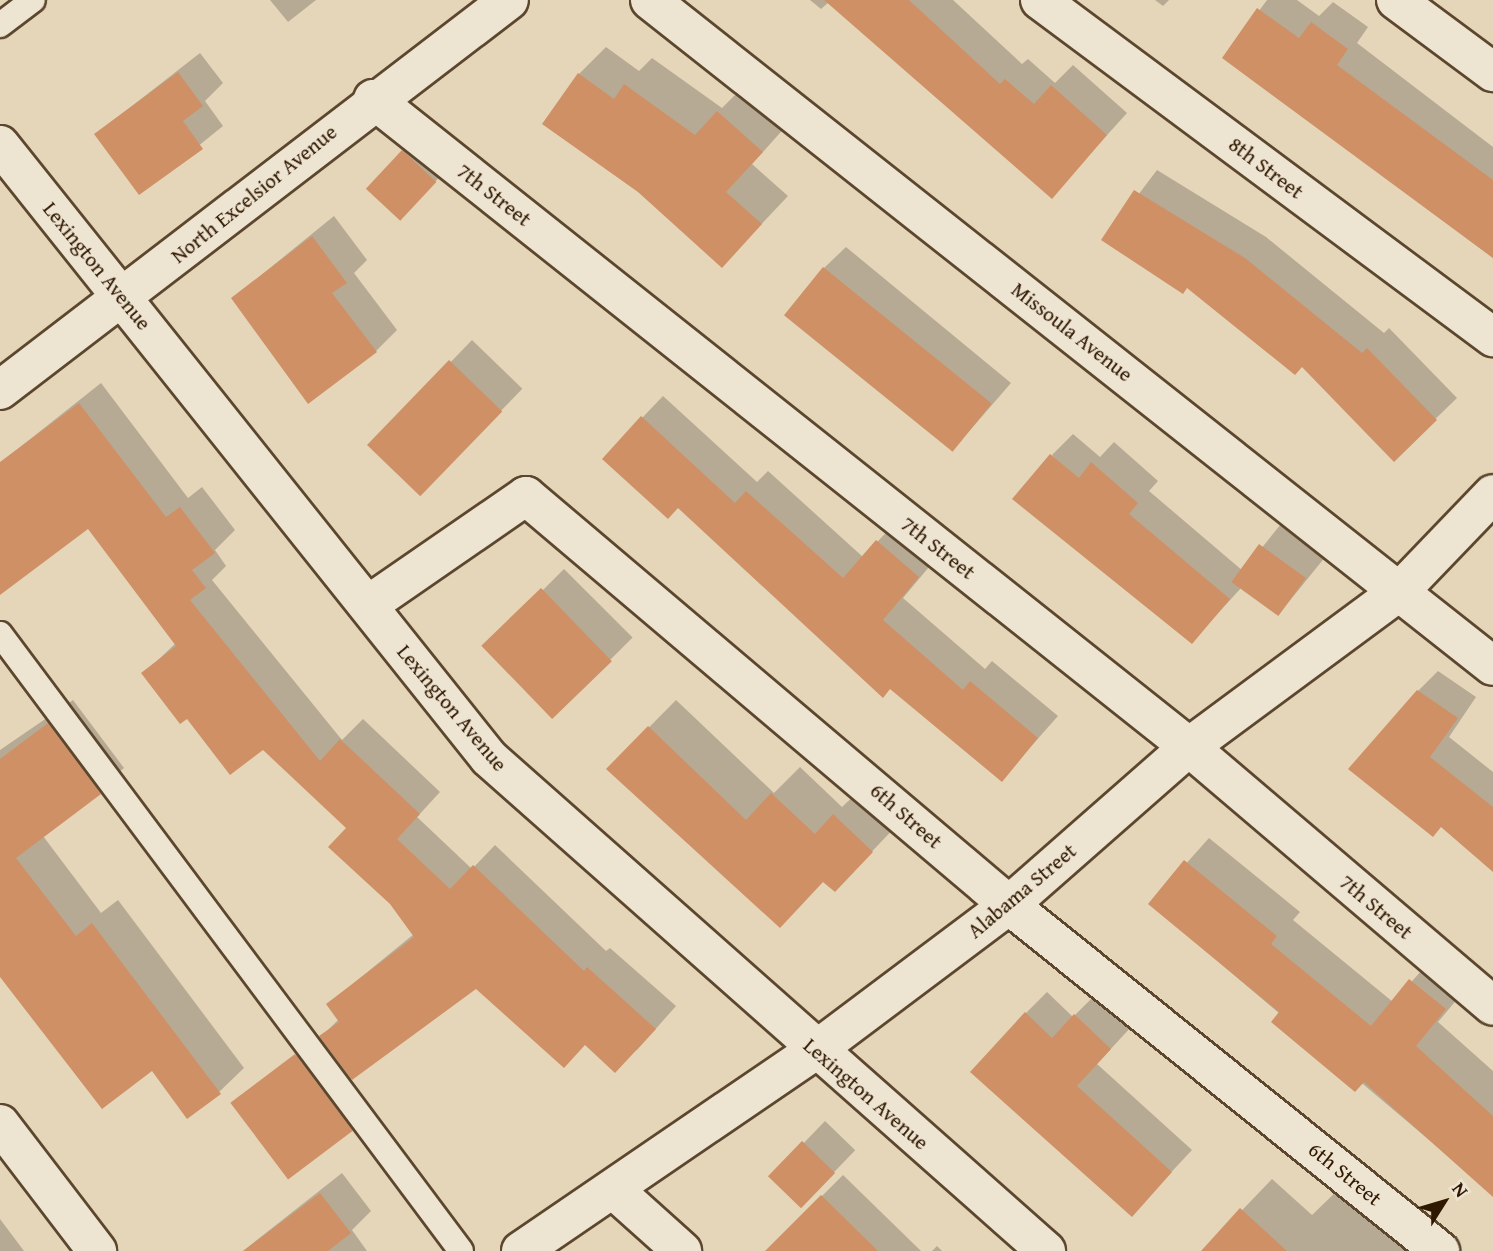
<!DOCTYPE html>
<html>
<head>
<meta charset="utf-8">
<style>
	body { margin:0 }
	#map { position:relative; width:1493px; height:1251px; overflow:hidden; background:#e5d5b9; font-family:"Gentium Book Plus",serif }
	div>[style] { position:absolute }
	[style*='--x'] { left:calc(var(--x)*1px); top:calc(var(--y)*1px); width:calc(var(--w)*1px); rotate:calc(var(--a)*1deg) }
	.shadow>* { inset:0; background:#0003; transform-origin:0 0 }
	.building>* { inset:0; background:#cf9066; transform-origin:0 0 }
	.roads { filter:drop-shadow(2px 0 #5c472e) drop-shadow(-2px 0 #5c472e) drop-shadow(0 2px #5c472e) drop-shadow(0 -2px #5c472e) }
	.service>* { height:24px; margin:-12px; padding:0 12px; transform-origin:12px; border-radius:12px; background:#eee4d2 }
	.minor>* { height:38px; margin:-19px; padding:0 19px; transform-origin:19px; border-radius:19px; background:#eee4d2 }
	.tertiary>* { height:38px; margin:-19px; padding:0 19px; transform-origin:19px; border-radius:19px; background:#eee4d2 }
	span { translate:-50% -50%; white-space:nowrap; text-align:center; line-height:1.15; -webkit-text-stroke:6px #eee4d2; paint-order:stroke }
	.street-label { font-size:21px; color:#2f1800 }
	.north { position:absolute; left:1409px; top:1167px; width:70px; height:70px; -webkit-text-stroke:5px #eee4d2; paint-order:stroke; rotate:53deg; font-size:19px; font-weight:700; line-height:28px; text-align:center; color:#2f1800 }
	.north::after { content:''; display:block; margin:auto; width:24px; height:32px; background:#2f1800; clip-path:polygon(50% 0,100% 100%,50% 72%,0 100%) }
</style>
</head>
<body>
<div id="map">
	<div class="shadow">
		<i style="clip-path:polygon(270px 0,316px 0,288px 22px)"></i>
		<i style="clip-path:polygon(810px 0,953px 0,1022px 64px,1028px 59px,1055px 83px,1073px 65px,1127px 113px,1052px 196px,829px 2px,821px 9px)"></i>
		<i style="clip-path:polygon(1155px 0,1169px 0,1163px 6px)"></i>
		<i style="clip-path:polygon(1267px 0,1297px 0,1319px 16px,1333px 2px,1368px 27px,1357px 43px,1493px 147px,1493px 258px,1225px 57px)"></i>
		<i style="clip-path:polygon(606px 47px,639px 71px,652px 58px,722px 108px,745px 85px,788px 124px,752px 164px,788px 196px,722px 266px,579px 74px)"></i>
		<i style="clip-path:polygon(200px 53px,223px 83px,205px 101px,223px 126px,140px 193px,96px 134px)"></i>
		<i style="clip-path:polygon(424px 130px,456px 159px,422px 196px,403px 151px)"></i>
		<i style="clip-path:polygon(1157px 170px,1266px 237px,1384px 333px,1389px 328px,1457px 398px,1394px 459px,1303px 365px,1188px 286px,1104px 240px)"></i>
		<i style="clip-path:polygon(334px 216px,367px 260px,354px 273px,397px 330px,376px 351px,233px 298px)"></i>
		<i style="clip-path:polygon(846px 247px,1011px 383px,952px 451px,824px 268px)"></i>
		<i style="left:472px;top:340px;width:70px;height:146px;rotate:44deg"></i>
		<i style="clip-path:polygon(101px 383px,188px 498px,202px 487px,235px 530px,215px 550px,226px 566px,212px 580px,342px 740px,363px 719px,440px 792px,417px 817px,472px 869px,495px 845px,606px 951px,610px 948px,676px 1006px,637px 1050px,586px 1044px,476px 987px,350px 1079px,372px 1108px,288px 1177px,233px 1103px,320px 1038px,339px 1019px,328px 1004px,414px 934px,349px 828px,264px 748px,188px 716px,143px 674px,176px 643px,88px 526px,0 590px,0 463px)"></i>
		<i style="clip-path:polygon(663px 396px,757px 482px,768px 471px,863px 557px,898px 520px,939px 555px,903px 598px,985px 669px,992px 661px,1058px 716px,1001px 780px,642px 418px)"></i>
		<i style="clip-path:polygon(1073px 434px,1100px 457px,1114px 442px,1158px 481px,1149px 491px,1243px 571px,1281px 524px,1326px 556px,1279px 614px,1241px 588px,1192px 642px,1052px 455px)"></i>
		<i style="left:564px;top:569px;width:97px;height:111px;rotate:45deg"></i>
		<i style="clip-path:polygon(1438px 671px,1476px 697px,1449px 737px,1493px 772px,1493px 869px,1442px 825px,1418px 691px)"></i>
		<i style="clip-path:polygon(73px 700px,124px 768px,43px 836px,101px 913px,118px 900px,244px 1068px,219px 1092px,153px 1069px,0 968px,0 750px)"></i>
		<i style="clip-path:polygon(676px 700px,774px 793px,800px 767px,842px 807px,862px 788px,899px 823px,862px 862px,824px 880px,608px 769px)"></i>
		<i style="clip-path:polygon(1209px 838px,1300px 912px,1293px 920px,1393px 1002px,1434px 957px,1469px 985px,1438px 1022px,1493px 1071px,1493px 1194px,1150px 904px)"></i>
		<i style="clip-path:polygon(1047px 992px,1073px 1017px,1096px 994px,1131px 1027px,1097px 1064px,1192px 1150px,1132px 1214px,1026px 1013px)"></i>
		<i style="left:825px;top:1121px;width:42px;height:77px;rotate:44deg"></i>
		<i style="clip-path:polygon(342px 1173px,371px 1211px,352px 1230px,367px 1251px,243px 1251px)"></i>
		<i style="clip-path:polygon(843px 1175px,921px 1251px,795px 1251px,781px 1237px)"></i>
		<i style="clip-path:polygon(1272px 1179px,1312px 1215px,1341px 1187px,1412px 1251px,1203px 1251px)"></i>
		<i style="clip-path:polygon(0 1219px,24px 1251px,0 1251px)"></i>
		<i style="clip-path:polygon(937px 1246px,942px 1251px,932px 1251px)"></i>
	</div>
	<div class="building">
		<i style="clip-path:polygon(824px 0,909px 0,1000px 84px,1005px 79px,1034px 104px,1051px 85px,1107px 135px,1052px 199px)"></i>
		<i style="clip-path:polygon(1257px 8px,1299px 38px,1311px 22px,1348px 49px,1337px 65px,1493px 180px,1493px 258px,1222px 58px)"></i>
		<i style="clip-path:polygon(178px 72px,203px 106px,183px 121px,203px 149px,139px 195px,94px 134px)"></i>
		<i style="clip-path:polygon(578px 73px,614px 99px,624px 84px,695px 135px,717px 111px,763px 152px,726px 192px,762px 224px,722px 268px,638px 192px,542px 124px)"></i>
		<i style="left:402px;top:150px;width:47px;height:53px;rotate:43deg"></i>
		<i style="clip-path:polygon(1134px 190px,1245px 258px,1362px 353px,1367px 348px,1437px 420px,1394px 462px,1302px 367px,1295px 375px,1187px 288px,1183px 294px,1101px 240px)"></i>
		<i style="clip-path:polygon(312px 236px,347px 283px,332px 293px,377px 352px,308px 404px,231px 298px)"></i>
		<i style="left:823px;top:267px;width:217px;height:62px;rotate:39deg"></i>
		<i style="left:449px;top:360px;width:74px;height:118px;rotate:44deg"></i>
		<i style="clip-path:polygon(79px 403px,166px 517px,180px 507px,215px 553px,192px 570px,206px 588px,190px 600px,320px 761px,340px 739px,420px 814px,397px 839px,450px 889px,473px 865px,584px 971px,587px 967px,656px 1029px,615px 1073px,585px 1045px,564px 1068px,476px 989px,352px 1080px,319px 1036px,339px 1022px,326px 1004px,414px 937px,390px 904px,328px 847px,346px 828px,263px 750px,230px 775px,187px 719px,180px 724px,141px 673px,176px 646px,88px 529px,0 595px,0 462px)"></i>
		<i style="clip-path:polygon(641px 416px,735px 503px,746px 491px,843px 578px,876px 540px,919px 577px,883px 620px,963px 690px,970px 681px,1038px 738px,1002px 782px,890px 689px,883px 698px,678px 508px,668px 519px,602px 459px)"></i>
		<i style="clip-path:polygon(1050px 454px,1079px 478px,1091px 462px,1138px 503px,1129px 514px,1230px 599px,1192px 644px,1012px 499px)"></i>
		<i style="left:1259px;top:544px;width:58px;height:47px;rotate:36deg"></i>
		<i style="left:541px;top:588px;width:102px;height:83px;rotate:46deg"></i>
		<i style="clip-path:polygon(1417px 690px,1458px 718px,1430px 757px,1493px 807px,1493px 872px,1441px 827px,1433px 837px,1348px 769px)"></i>
		<i style="clip-path:polygon(48px 723px,101px 794px,16px 858px,76px 936px,92px 923px,221px 1094px,187px 1119px,152px 1071px,102px 1109px,0 977px,0 759px)"></i>
		<i style="clip-path:polygon(648px 726px,746px 820px,771px 793px,815px 834px,833px 814px,873px 852px,835px 892px,823px 882px,780px 928px,606px 769px)"></i>
		<i style="clip-path:polygon(1184px 860px,1277px 936px,1271px 944px,1371px 1026px,1409px 979px,1446px 1009px,1416px 1046px,1493px 1116px,1493px 1197px,1364px 1082px,1355px 1092px,1271px 1022px,1279px 1012px,1148px 904px)"></i>
		<i style="clip-path:polygon(1025px 1012px,1052px 1038px,1074px 1014px,1111px 1049px,1077px 1086px,1172px 1172px,1132px 1217px,970px 1072px)"></i>
		<i style="left:295px;top:1054px;width:96px;height:81px;rotate:53deg"></i>
		<i style="left:802px;top:1141px;width:46px;height:49px;rotate:44deg"></i>
		<i style="clip-path:polygon(320px 1193px,351px 1233px,328px 1251px,243px 1251px)"></i>
		<i style="clip-path:polygon(821px 1195px,878px 1251px,765px 1251px)"></i>
		<i style="clip-path:polygon(1240px 1208px,1287px 1251px,1201px 1251px)"></i>
	</div>
	<div class="roads">
		<div class="service">
			<i style="--x:0;--y:25;--w:41;--a:-37.1"></i>
			<i style="--x:0;--y:634;--w:770;--a:53.23"></i>
		</div>
		<div class="minor">
			<i style="--x:650;--y:0;--w:1074;--a:38.31"></i>
			<i style="--x:1040;--y:0;--w:565;--a:36.65"></i>
			<i style="--x:1396;--y:0;--w:121;--a:36.6"></i>
			<i style="--x:373;--y:99;--w:1042;--a:38.45"></i>
			<i style="--x:1189;--y:747;--w:399;--a:40.4"></i>
			<i style="--x:0;--y:145;--w:784;--a:51.42"></i>
			<i style="--x:489;--y:758;--w:744;--a:41.51"></i>
			<i style="--x:368;--y:605;--w:192;--a:-34.6"></i>
			<i style="--x:526;--y:496;--w:633;--a:40.26"></i>
			<i style="--x:1009;--y:905;--w:553;--a:38.76"></i>
			<i style="--x:0;--y:1124;--w:160;--a:52.6"></i>
			<i style="--x:613;--y:1189;--w:93;--a:41.9"></i>
			<i style="--x:521;--y:1251;--w:357;--a:-34.3"></i>
			<i style="--x:816;--y:1050;--w:241;--a:-36.9"></i>
			<i style="--x:1009;--y:905;--w:240;--a:-41.3"></i>
			<i style="--x:1189;--y:747;--w:262;--a:-36.5"></i>
			<i style="--x:1400;--y:591;--w:134;--a:-46.2"></i>
		</div>
		<div class="tertiary">
			<i style="--x:0;--y:390;--w:641;--a:-37.46"></i>
		</div>
	</div>
	<div class="street-label">
		<span style="left:1266px;top:168px;rotate:37deg">8th Street</span>
		<span style="left:254px;top:194px;rotate:-39deg">North Excelsior Avenue</span>
		<span style="left:494px;top:195px;rotate:38deg">7th Street</span>
		<span style="left:97px;top:266px;rotate:51deg">Lexington Avenue</span>
		<span style="left:1072px;top:332px;rotate:38deg">Missoula Avenue</span>
		<span style="left:938px;top:548px;rotate:38deg">7th Street</span>
		<span style="left:452px;top:708px;rotate:50deg">Lexington Avenue</span>
		<span style="left:906px;top:816px;rotate:41deg">6th Street</span>
		<span style="left:1022px;top:891px;rotate:-40deg">Alabama Street</span>
		<span style="left:1376px;top:907px;rotate:40deg">7th Street</span>
		<span style="left:866px;top:1094px;rotate:41deg">Lexington Avenue</span>
		<span style="left:1345px;top:1174px;rotate:39deg">6th Street</span>
	</div>
	<div class="north">N</div>
</div>
</body>
</html>
